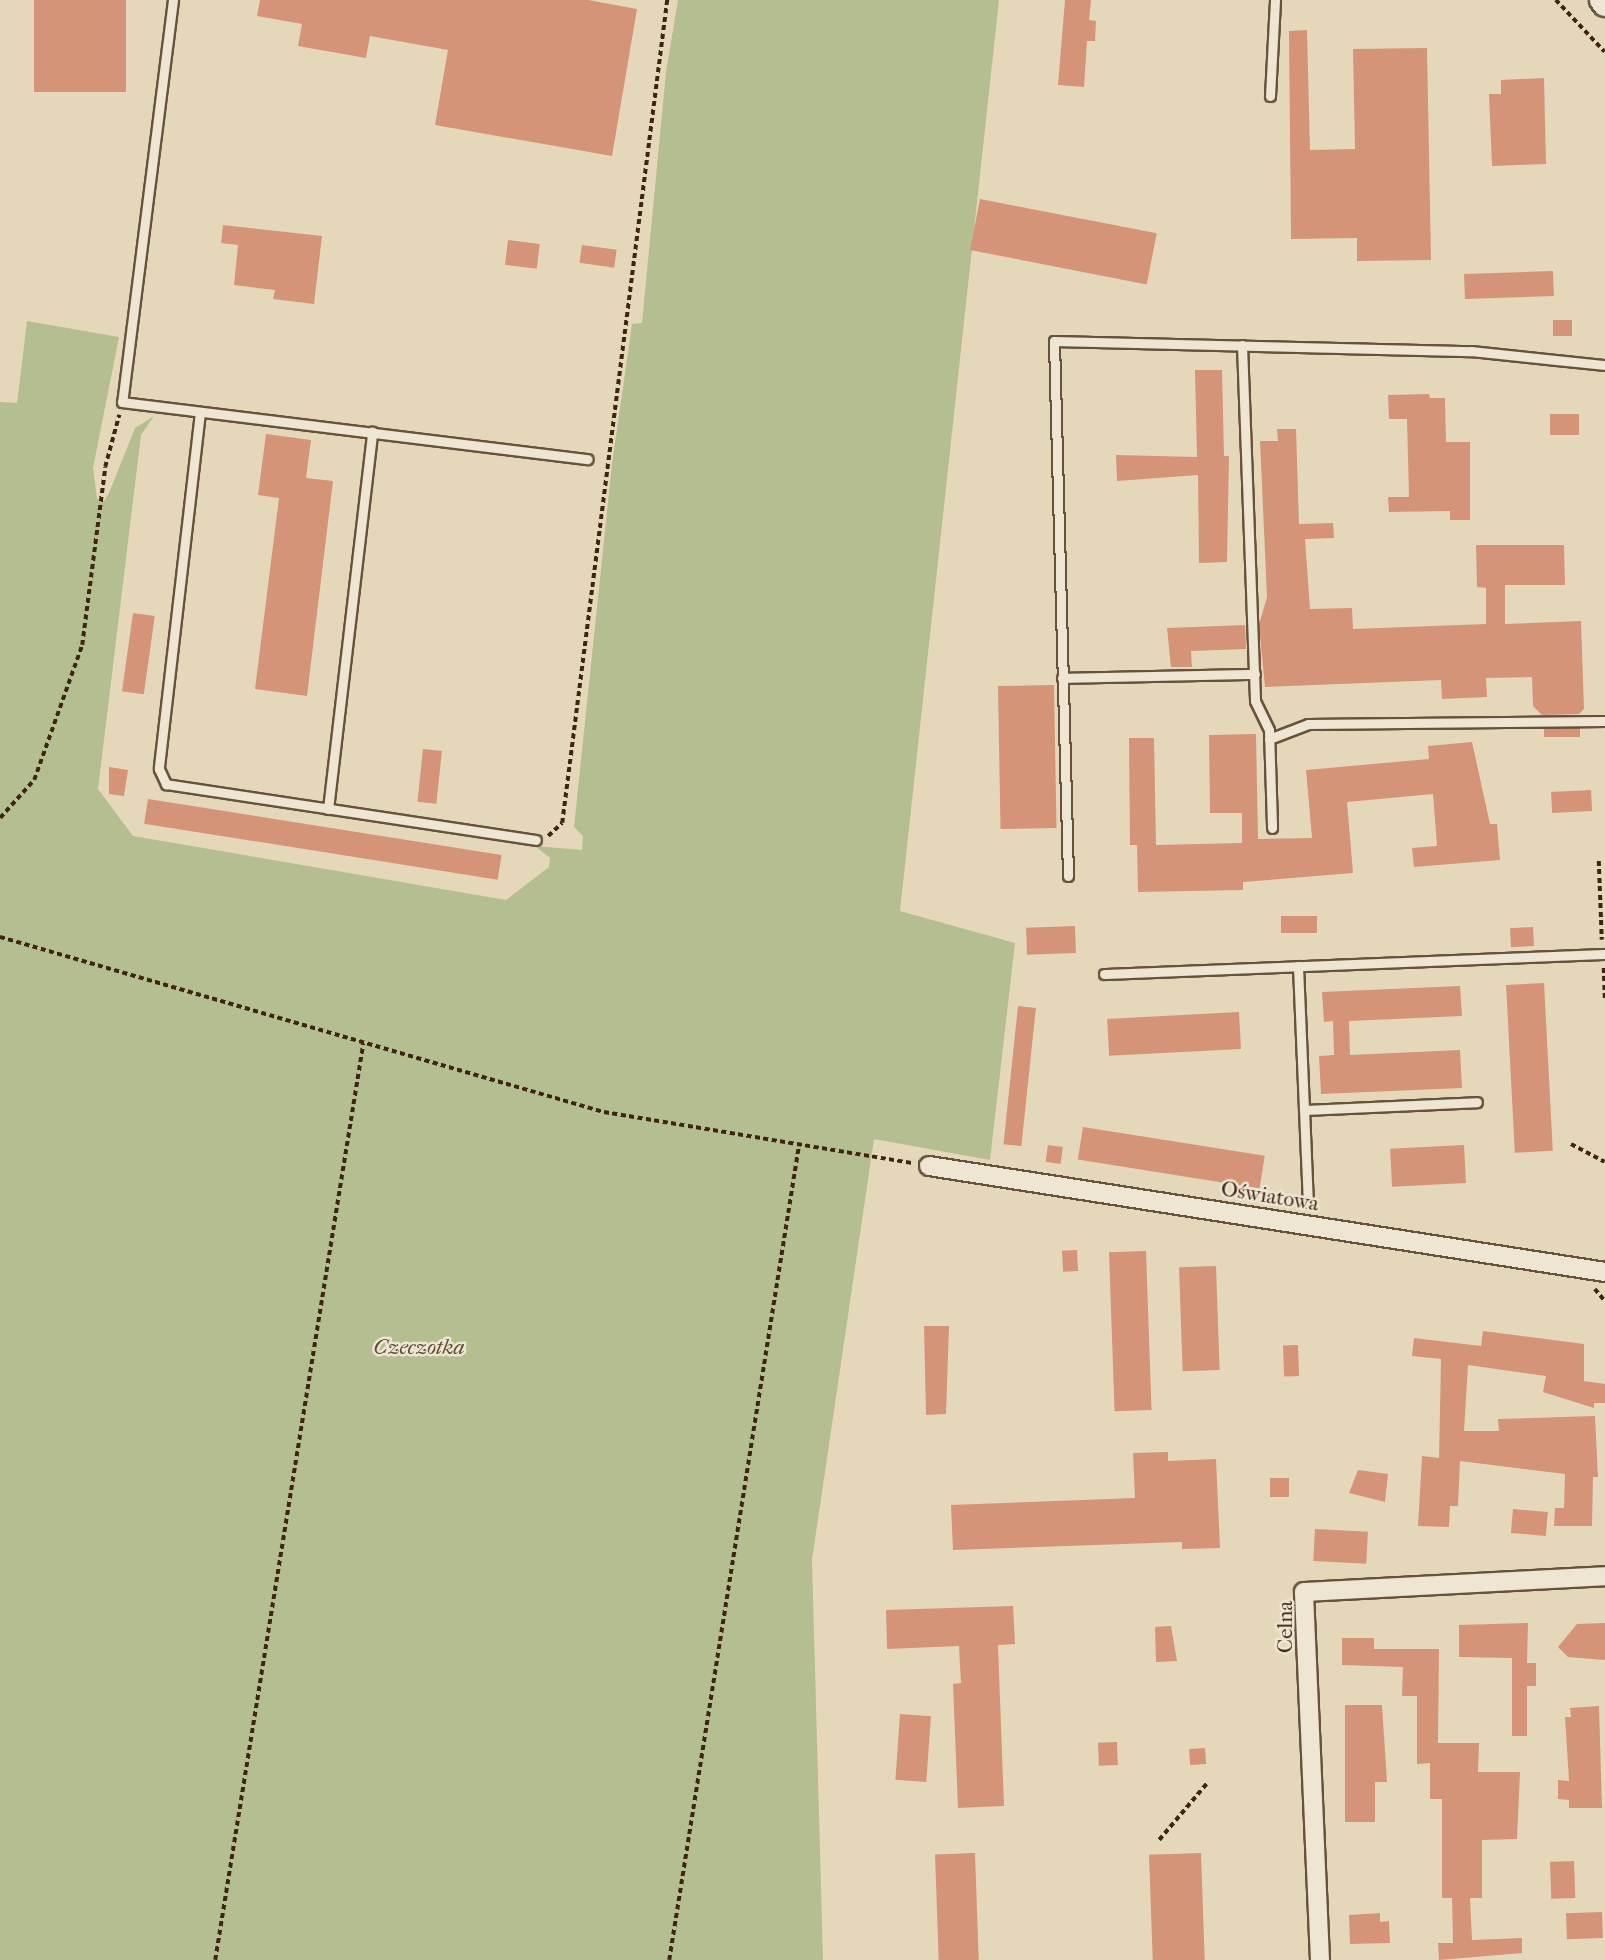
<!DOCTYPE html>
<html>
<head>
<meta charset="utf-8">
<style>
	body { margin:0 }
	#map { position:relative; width:1605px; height:1960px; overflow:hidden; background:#e5d7ba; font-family:"IM FELL French Canon",serif }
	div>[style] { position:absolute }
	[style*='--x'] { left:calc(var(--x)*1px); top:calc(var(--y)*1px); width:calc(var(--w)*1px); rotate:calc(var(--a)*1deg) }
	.green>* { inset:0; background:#b5be90 }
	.building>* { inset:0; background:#d59478; transform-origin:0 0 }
	.path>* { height:3.5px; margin-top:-1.75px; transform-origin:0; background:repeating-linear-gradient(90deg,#3d2512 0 5px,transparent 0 8.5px) }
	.roads { filter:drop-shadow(2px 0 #67523c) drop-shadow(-2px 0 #67523c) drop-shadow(0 2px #67523c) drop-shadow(0 -2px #67523c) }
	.service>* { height:9px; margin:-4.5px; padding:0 4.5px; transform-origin:4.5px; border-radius:4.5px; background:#eee5d2 }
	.minor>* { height:18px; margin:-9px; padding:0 9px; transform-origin:9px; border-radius:9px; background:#eee5d2 }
	.secondary>* { height:24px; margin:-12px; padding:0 12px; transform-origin:12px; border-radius:12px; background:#eee5d2 }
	span { translate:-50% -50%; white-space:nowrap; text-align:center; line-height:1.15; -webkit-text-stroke:5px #eee5d2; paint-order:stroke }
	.street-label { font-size:21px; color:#3d2512 }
	.park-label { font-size:21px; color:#5b4b32; font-style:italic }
</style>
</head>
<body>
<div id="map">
	<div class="green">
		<i style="clip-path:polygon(678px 0,999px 0,900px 911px,1015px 943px,990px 1160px,874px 1139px,812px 1560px,823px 1960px,0 1960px,0 402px,17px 403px,27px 321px,119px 337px,93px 468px,97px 499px,104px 501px,109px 493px,135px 428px,154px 416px,141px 435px,98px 789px,133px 836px,506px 900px,549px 867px,550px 858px,535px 846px,582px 850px,583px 836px,574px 827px,612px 464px,632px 324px,642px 323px,666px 72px)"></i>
	</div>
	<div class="building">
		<i style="left:34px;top:0;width:92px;height:92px"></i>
		<i style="clip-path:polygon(260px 0,588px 0,637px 9px,612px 156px,435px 125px,448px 50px,370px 36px,366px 58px,298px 46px,302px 24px,257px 16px)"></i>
		<i style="clip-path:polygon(1065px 0,1091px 0,1089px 20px,1096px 21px,1095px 41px,1087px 41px,1084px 87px,1058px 85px)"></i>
		<i style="clip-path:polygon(1307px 30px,1310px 150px,1355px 149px,1353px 49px,1427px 48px,1431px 260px,1357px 261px,1357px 238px,1291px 239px,1289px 31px)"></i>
		<i style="clip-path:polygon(1544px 78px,1546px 164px,1492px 166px,1489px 94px,1501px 94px,1501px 80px)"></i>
		<i style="left:980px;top:199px;width:180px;height:52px;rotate:11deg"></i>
		<i style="clip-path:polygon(223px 225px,322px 236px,314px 304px,273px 299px,275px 290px,234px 285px,238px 245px,221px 243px)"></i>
		<i style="left:508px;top:240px;width:32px;height:25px;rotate:7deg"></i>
		<i style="left:582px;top:245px;width:35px;height:18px;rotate:8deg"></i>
		<i style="left:1553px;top:271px;width:25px;height:89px;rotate:88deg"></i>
		<i style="left:1553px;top:320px;width:19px;height:16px"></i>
		<i style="clip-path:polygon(1195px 370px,1222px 370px,1224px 456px,1229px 456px,1227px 562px,1199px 563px,1198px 475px,1117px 481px,1116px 455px,1197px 457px)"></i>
		<i style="clip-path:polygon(1429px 394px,1430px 398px,1445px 398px,1446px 442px,1470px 442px,1470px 520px,1450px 520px,1450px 511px,1389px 512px,1388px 497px,1409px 497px,1407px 419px,1389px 419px,1388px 395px)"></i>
		<i style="left:1550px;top:414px;width:29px;height:21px"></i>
		<i style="clip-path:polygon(1277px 429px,1296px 429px,1299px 524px,1333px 523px,1334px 538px,1305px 539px,1310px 609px,1352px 608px,1353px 629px,1486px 624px,1486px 588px,1477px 587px,1476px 545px,1564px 545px,1565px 585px,1505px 585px,1505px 624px,1581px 621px,1584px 709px,1579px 714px,1542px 715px,1533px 706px,1532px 677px,1486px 678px,1487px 697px,1442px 699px,1441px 680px,1265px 687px,1259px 625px,1267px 597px,1260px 441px,1278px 441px)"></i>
		<i style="clip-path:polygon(266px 434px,311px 440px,306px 478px,333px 481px,307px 696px,255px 689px,279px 498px,258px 495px)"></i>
		<i style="left:133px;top:613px;width:22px;height:79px;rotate:8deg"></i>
		<i style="clip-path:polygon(1245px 625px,1246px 649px,1191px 651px,1192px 667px,1171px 667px,1167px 628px)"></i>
		<i style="left:1054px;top:685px;width:143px;height:56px;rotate:89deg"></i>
		<i style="left:1580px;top:728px;width:9px;height:36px;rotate:90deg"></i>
		<i style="clip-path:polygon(1256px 734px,1258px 839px,1312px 838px,1306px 770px,1429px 759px,1428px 746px,1472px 742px,1490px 824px,1497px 824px,1500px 860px,1414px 867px,1412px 848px,1437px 846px,1433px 794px,1347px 802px,1353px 873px,1243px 882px,1243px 890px,1138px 892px,1137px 845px,1130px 845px,1129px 738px,1154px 738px,1156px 845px,1242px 843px,1242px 813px,1210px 813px,1209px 735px)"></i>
		<i style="left:423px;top:749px;width:19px;height:53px;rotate:6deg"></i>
		<i style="clip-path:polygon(109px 767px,128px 770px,124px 796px,109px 794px)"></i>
		<i style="left:1591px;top:790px;width:21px;height:40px;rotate:87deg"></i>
		<i style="left:148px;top:799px;width:358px;height:25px;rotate:9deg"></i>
		<i style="left:1317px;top:916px;width:17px;height:36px;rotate:90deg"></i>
		<i style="left:1075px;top:926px;width:27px;height:49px;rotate:88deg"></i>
		<i style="left:1533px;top:927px;width:19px;height:23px;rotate:87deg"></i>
		<i style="left:1544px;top:983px;width:168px;height:38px;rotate:87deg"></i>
		<i style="clip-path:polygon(1460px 986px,1462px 1016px,1349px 1021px,1350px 1055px,1460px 1050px,1462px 1088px,1321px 1094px,1319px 1056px,1334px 1055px,1333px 1021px,1324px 1022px,1322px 992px)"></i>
		<i style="left:1018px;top:1006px;width:18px;height:139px;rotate:6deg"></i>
		<i style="left:1239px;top:1012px;width:37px;height:132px;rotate:87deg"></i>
		<i style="left:1083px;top:1127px;width:184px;height:33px;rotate:9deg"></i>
		<i style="left:1048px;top:1145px;width:15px;height:17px;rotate:8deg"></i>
		<i style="left:1464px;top:1145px;width:38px;height:74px;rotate:87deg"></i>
		<i style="left:1077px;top:1250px;width:21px;height:15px;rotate:87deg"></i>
		<i style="left:1146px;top:1251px;width:159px;height:37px;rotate:88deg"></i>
		<i style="left:1216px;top:1266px;width:104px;height:37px;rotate:88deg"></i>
		<i style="clip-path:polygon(924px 1326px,949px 1326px,946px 1414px,926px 1415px)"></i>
		<i style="clip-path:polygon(1483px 1331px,1584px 1344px,1584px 1381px,1605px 1384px,1605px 1403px,1594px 1403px,1594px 1408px,1543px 1392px,1546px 1376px,1468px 1365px,1464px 1431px,1499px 1431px,1498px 1419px,1595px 1416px,1598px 1477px,1593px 1477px,1592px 1526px,1554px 1526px,1555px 1508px,1564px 1508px,1565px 1474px,1460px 1461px,1458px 1506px,1450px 1506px,1449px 1527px,1418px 1526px,1422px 1456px,1439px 1458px,1441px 1359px,1412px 1356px,1414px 1338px,1481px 1346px)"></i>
		<i style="left:1298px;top:1345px;width:31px;height:15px;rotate:88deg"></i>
		<i style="clip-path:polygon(1168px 1452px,1168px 1461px,1216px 1459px,1220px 1548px,1182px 1549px,1182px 1542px,953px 1550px,951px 1505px,1135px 1498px,1133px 1453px)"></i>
		<i style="clip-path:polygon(1358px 1470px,1388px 1474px,1385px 1502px,1349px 1493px)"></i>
		<i style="left:1270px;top:1478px;width:19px;height:19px"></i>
		<i style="left:1513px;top:1509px;width:35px;height:24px;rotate:5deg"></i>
		<i style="left:1315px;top:1529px;width:53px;height:32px;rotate:3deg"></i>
		<i style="clip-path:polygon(1013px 1606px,1015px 1644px,998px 1645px,1004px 1806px,958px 1808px,953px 1684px,961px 1683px,959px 1646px,887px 1649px,886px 1610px)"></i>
		<i style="clip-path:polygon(1528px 1623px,1527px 1663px,1536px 1663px,1536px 1686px,1527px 1686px,1527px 1736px,1512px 1736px,1512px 1658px,1459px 1657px,1459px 1625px)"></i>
		<i style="clip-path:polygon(1605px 1623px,1605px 1660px,1568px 1657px,1558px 1647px,1577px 1624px)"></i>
		<i style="clip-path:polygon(1171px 1626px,1177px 1661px,1156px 1662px,1155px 1627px)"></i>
		<i style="clip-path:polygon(1342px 1638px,1374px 1638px,1374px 1649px,1439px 1649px,1438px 1743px,1479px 1743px,1478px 1772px,1520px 1772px,1517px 1839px,1482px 1840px,1482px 1898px,1470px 1898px,1472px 1940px,1522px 1938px,1522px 1953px,1439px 1960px,1438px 1943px,1453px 1943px,1452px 1898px,1442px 1898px,1442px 1799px,1430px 1799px,1430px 1763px,1417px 1764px,1417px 1696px,1402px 1696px,1403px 1667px,1342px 1665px)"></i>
		<i style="clip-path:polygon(1345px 1705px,1382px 1705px,1387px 1782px,1375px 1782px,1375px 1822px,1345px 1822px)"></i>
		<i style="clip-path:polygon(1599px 1706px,1602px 1808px,1569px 1808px,1569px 1800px,1558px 1799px,1558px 1780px,1569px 1781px,1565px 1717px,1571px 1717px,1570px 1708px)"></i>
		<i style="left:900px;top:1714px;width:31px;height:66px;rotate:4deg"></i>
		<i style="left:1117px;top:1742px;width:23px;height:19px;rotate:88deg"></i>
		<i style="left:1205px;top:1748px;width:16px;height:16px;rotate:86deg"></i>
		<i style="left:975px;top:1853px;width:107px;height:40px;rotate:88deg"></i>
		<i style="left:1201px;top:1853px;width:107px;height:52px;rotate:88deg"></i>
		<i style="left:1574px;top:1861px;width:37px;height:24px;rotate:88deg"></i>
		<i style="left:1602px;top:1912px;width:26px;height:36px;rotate:88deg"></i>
		<i style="clip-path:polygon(1380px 1913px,1380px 1922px,1389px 1921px,1390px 1943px,1350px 1944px,1349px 1915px)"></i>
	</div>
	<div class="path">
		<i style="--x:1556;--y:0;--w:71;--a:46.7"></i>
		<i style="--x:0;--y:818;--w:51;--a:-48.2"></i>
		<i style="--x:34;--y:780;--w:143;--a:-70.4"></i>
		<i style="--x:82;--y:645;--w:179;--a:-82.6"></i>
		<i style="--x:105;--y:467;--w:54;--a:-74.9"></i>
		<i style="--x:548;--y:836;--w:19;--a:-43"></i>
		<i style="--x:562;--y:823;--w:830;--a:-82.73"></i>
		<i style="--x:1599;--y:861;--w:79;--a:87.8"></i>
		<i style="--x:0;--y:937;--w:629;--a:16.16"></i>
		<i style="--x:604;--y:1112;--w:313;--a:9.4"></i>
		<i style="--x:1604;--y:968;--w:34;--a:88"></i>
		<i style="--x:1571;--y:1144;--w:38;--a:28"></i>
		<i style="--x:1595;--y:1289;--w:16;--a:50"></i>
		<i style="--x:1159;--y:1840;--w:76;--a:-49.8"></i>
		<i style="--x:215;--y:1960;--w:928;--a:-80.82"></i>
		<i style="--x:669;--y:1960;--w:826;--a:-80.95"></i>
	</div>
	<div class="roads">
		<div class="service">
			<i style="--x:173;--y:0;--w:405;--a:97.2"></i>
			<i style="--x:122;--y:402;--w:469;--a:7"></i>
			<i style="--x:1270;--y:96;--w:96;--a:-87"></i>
			<i style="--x:1242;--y:345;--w:356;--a:87.9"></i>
			<i style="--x:1255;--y:701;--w:32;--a:64"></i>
			<i style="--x:1269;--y:730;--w:98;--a:88.2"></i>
			<i style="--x:200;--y:412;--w:359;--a:96.6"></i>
			<i style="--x:159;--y:769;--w:17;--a:65"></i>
			<i style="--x:166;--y:784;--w:374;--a:8.6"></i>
			<i style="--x:1062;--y:678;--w:193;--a:-1.2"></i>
			<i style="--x:1269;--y:739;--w:42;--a:-21"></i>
			<i style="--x:1308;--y:724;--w:297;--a:-0.6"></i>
			<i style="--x:328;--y:809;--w:380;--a:-83.3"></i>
			<i style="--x:1068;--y:876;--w:535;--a:-91.5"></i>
			<i style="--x:1054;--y:341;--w:417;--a:1.4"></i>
			<i style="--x:1471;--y:351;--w:135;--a:6"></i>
			<i style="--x:1298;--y:966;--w:236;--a:87.6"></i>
			<i style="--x:1104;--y:974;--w:501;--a:-2.29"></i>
			<i style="--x:1304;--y:1110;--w:173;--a:-2.6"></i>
		</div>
		<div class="minor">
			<i style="--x:929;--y:1166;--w:684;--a:8.91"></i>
			<i style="--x:1320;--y:1960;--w:368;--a:-92.5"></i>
			<i style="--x:1304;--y:1592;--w:301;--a:-3"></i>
		</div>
		<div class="secondary">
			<i style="--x:1602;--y:0;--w:5;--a:53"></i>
		</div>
	</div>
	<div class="street-label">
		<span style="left:1270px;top:1196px;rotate:9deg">Oświatowa</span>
		<span style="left:1285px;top:1627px;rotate:-90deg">Celna</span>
	</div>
	<div class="park-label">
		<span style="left:419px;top:1347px">Czeczotka</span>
	</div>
</div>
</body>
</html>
